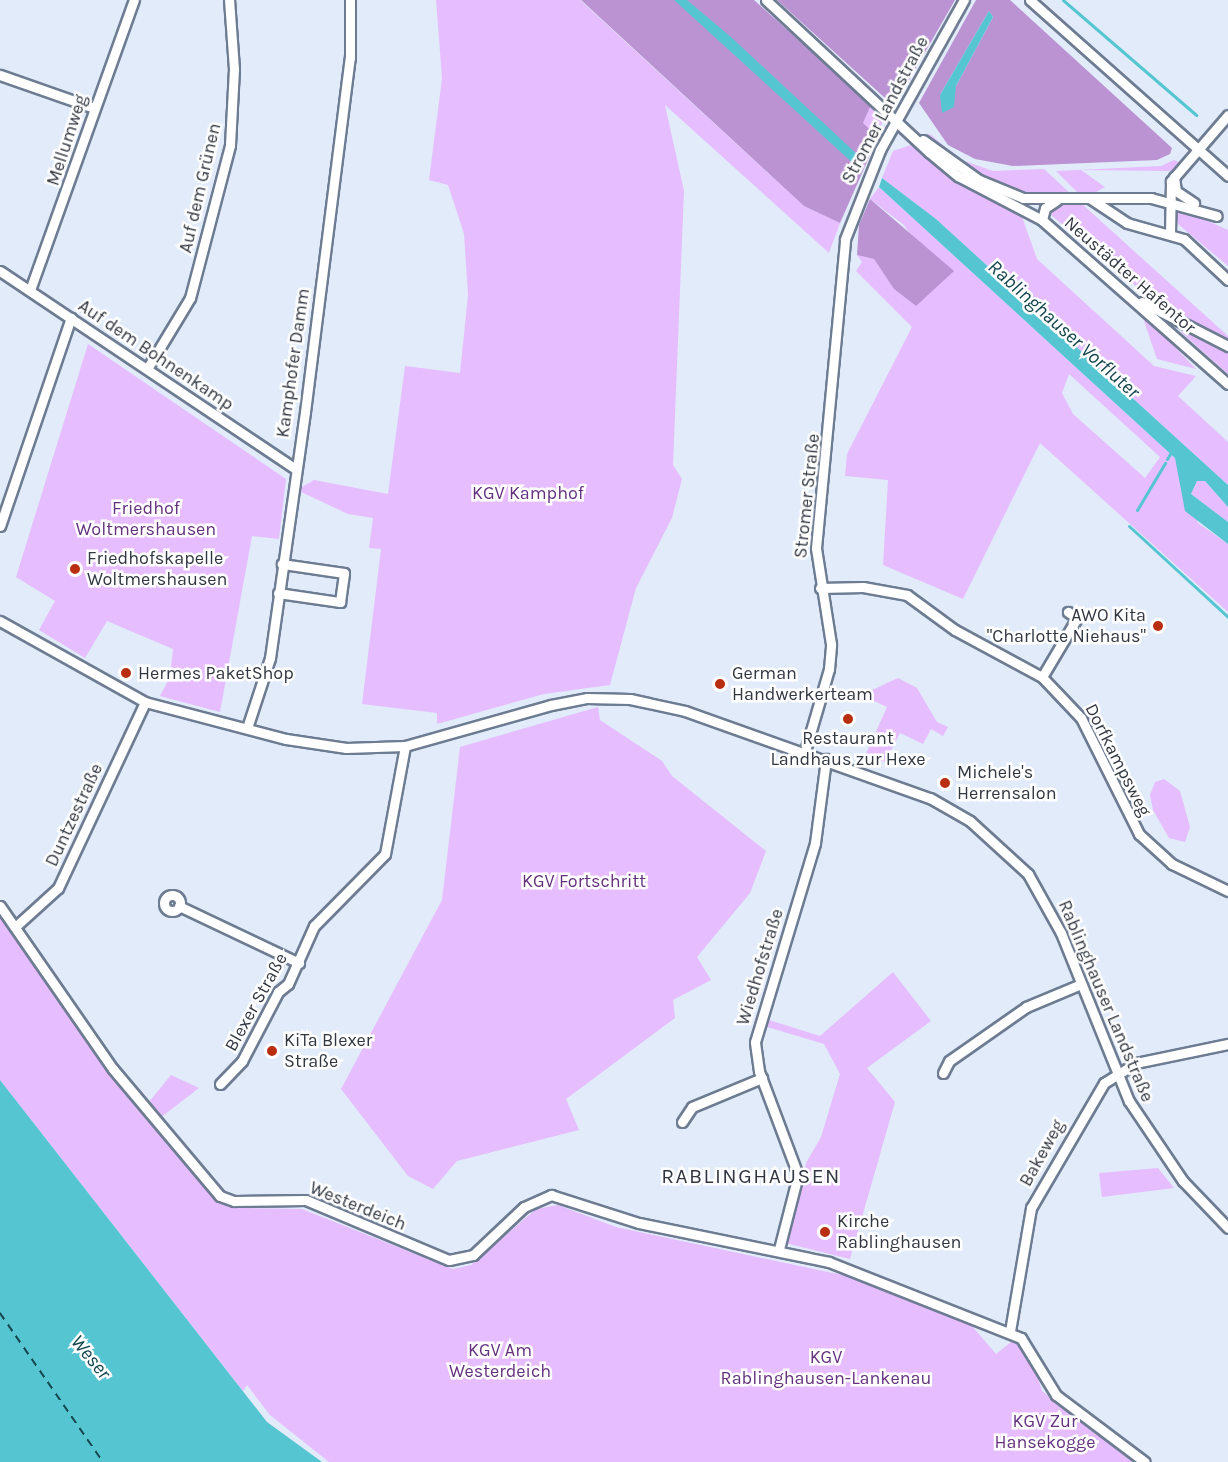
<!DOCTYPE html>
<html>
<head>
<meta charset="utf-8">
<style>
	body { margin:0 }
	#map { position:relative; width:1228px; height:1462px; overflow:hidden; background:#e1ebfa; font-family:Karla,sans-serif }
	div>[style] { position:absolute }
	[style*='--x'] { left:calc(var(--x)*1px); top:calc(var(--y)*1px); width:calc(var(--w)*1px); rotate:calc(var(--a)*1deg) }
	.green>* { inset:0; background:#e6bdfe }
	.forest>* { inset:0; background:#bb92d2 }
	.water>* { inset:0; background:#56c5d2 }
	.stream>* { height:3px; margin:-1.5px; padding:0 1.5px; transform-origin:1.5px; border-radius:1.5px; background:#56c5d2 }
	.ferry>* { height:1.5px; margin-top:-0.75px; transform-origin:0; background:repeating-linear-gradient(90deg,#14464c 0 8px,transparent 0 14px) }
	.roads { filter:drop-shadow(2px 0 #6e7c92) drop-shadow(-2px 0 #6e7c92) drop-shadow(0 2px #6e7c92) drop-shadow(0 -2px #6e7c92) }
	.minor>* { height:9px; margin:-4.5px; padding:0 4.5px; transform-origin:4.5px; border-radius:4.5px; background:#fff }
	.minor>.ring { margin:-4.5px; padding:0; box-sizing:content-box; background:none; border:9px solid #fff; border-radius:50% }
	.dots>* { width:16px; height:16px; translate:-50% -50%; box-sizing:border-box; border:3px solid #fff; border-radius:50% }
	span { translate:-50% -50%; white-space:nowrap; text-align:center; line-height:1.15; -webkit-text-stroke:5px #fff; paint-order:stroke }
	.street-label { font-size:18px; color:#313741 }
	.park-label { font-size:18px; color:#64317e }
	.poi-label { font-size:18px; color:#313741 }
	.left { translate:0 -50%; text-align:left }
	.right { translate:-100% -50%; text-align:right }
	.water-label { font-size:20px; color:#14464c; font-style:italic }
	.quarter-label { font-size:21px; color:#313741; letter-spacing:1.5px }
</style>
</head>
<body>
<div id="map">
	<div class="green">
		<i style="clip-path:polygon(436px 0,580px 0,804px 206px,840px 223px,829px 253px,665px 105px,684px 191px,673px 465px,682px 479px,672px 518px,636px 588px,610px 685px,544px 694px,437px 724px,437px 713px,362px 704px,381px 549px,369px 548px,373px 518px,348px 514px,297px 490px,314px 480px,388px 494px,405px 366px,460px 373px,468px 295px,464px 234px,448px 185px,429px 180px,442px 78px)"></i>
		<i style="clip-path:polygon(871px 105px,883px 119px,878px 137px,863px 123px)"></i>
		<i style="clip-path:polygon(930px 134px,959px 159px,993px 171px,1044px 169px,1072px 195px,1027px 196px,999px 187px,961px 165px,923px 135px)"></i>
		<i style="clip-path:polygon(914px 144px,953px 177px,1021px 214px,1037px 259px,1154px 366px,1196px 376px,1178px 396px,1228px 442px,1228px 485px,936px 219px,882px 178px,893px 151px)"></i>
		<i style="clip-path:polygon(1174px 160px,1179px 162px,1171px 171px,1081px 170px,1105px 187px,1091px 195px,1080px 195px,1056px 171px,1161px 166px)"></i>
		<i style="clip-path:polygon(evenodd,879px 187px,1175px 458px,1198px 523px,1228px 544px,1228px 612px,1040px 443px,963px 599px,883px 565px,888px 480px,845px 476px,847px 454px,912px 327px,856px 271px,862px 262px,857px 255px,874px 259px,894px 289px,916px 306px,941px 279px,904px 225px,870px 199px,879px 187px,1069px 374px,1160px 457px,1145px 478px,1073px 414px,1062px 393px,1069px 374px)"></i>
		<i style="clip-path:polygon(1082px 204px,1228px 336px,1228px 341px,1167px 312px,1051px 215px,1057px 205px)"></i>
		<i style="clip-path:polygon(1174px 206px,1228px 230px,1228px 266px,1178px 224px)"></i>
		<i style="clip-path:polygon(1142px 315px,1170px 342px,1196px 369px,1157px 359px)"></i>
		<i style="clip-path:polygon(1181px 331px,1228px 351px,1228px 374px,1182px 333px)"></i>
		<i style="clip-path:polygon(88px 344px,286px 479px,279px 539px,252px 536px,220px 712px,160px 696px,170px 677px,173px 649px,107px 621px,85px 658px,39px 630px,55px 601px,16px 577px)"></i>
		<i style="clip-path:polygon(1197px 481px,1205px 481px,1228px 507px,1228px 522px,1191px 494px)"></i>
		<i style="clip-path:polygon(898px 678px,917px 688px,937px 722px,948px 727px,943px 736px,931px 729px,923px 744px,900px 733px,885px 762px,865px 756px,887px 707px,872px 700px,872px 690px)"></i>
		<i style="clip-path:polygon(598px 707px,600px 720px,662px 761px,672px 776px,766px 851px,750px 893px,697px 957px,711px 980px,673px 1000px,675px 1018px,566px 1099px,579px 1130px,457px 1161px,433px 1189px,408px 1176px,341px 1089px,442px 900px,460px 747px)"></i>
		<i style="clip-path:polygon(1164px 779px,1180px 791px,1190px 827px,1185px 842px,1169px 838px,1153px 810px,1150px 795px,1155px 782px)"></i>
		<i style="clip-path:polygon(0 912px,111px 1071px,217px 1197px,247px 1208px,302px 1209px,453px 1269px,471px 1265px,536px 1209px,558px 1205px,616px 1227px,861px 1279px,966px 1319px,996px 1354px,1015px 1339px,1034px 1366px,1042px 1391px,1134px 1462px,329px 1462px,270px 1415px,247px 1385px,243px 1391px,0 1080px)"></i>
		<i style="clip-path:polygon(893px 972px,931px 1021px,867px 1068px,895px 1102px,850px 1259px,785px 1243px,806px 1163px,821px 1137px,840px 1074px,824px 1044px,764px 1026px,766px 1019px,820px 1036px)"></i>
		<i style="clip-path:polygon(171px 1075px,199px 1088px,160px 1118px,149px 1102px)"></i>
		<i style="clip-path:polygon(1158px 1168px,1174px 1188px,1102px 1197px,1099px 1173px)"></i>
	</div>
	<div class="forest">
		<i style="clip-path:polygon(581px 0,754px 0,871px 105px,863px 123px,878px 137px,840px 223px,804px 206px)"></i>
		<i style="clip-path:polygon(777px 0,955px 0,897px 101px,885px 98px)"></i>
		<i style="clip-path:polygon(evenodd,976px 0,1010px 0,1172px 148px,1170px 154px,1157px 160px,1013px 166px,975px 159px,948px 145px,919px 103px,976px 0,989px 11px,993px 17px,956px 86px,940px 95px,989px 11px)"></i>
		<i style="clip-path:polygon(870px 199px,954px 271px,916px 306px,894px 289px,874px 259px,857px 255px,859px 225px)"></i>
	</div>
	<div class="water">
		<i style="clip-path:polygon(674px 0,687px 0,731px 37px,859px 156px,856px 166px)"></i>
		<i style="clip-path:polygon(989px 11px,993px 17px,956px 86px,954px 107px,942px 113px,940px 95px)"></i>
		<i style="clip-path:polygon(882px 178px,936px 219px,1228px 485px,1228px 507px,1205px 481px,1197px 481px,1191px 494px,1228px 522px,1228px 544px,1185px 511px,1175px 458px,879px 187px)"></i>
		<i style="clip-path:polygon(0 1080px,267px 1422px,322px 1462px,0 1462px)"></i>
	</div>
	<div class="stream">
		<i style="--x:1063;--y:0;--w:176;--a:40.8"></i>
		<i style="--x:1167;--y:459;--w:8;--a:-60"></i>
		<i style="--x:1137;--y:510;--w:55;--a:-59.2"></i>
		<i style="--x:1129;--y:526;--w:134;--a:42.6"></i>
	</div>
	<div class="ferry">
		<i style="--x:0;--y:1313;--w:181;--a:55.3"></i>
	</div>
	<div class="roads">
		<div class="minor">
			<i style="--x:766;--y:0;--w:223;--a:43"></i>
			<i style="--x:929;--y:152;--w:38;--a:40"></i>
			<i style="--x:958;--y:176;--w:95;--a:27.6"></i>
			<i style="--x:1042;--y:220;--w:248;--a:41.4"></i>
			<i style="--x:1030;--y:0;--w:265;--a:41.6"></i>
			<i style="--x:0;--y:75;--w:100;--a:19.3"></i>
			<i style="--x:923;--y:140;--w:69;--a:35.5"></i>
			<i style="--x:979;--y:180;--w:48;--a:22.2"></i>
			<i style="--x:1023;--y:198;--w:128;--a:0"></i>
			<i style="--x:1151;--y:198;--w:68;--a:15.3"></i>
			<i style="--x:1174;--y:177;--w:14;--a:82"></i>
			<i style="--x:1176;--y:191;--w:22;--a:34"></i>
			<i style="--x:1091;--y:199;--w:43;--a:33.7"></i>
			<i style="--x:1127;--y:223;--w:59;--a:15.7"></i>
			<i style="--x:1184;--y:239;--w:60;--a:43"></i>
			<i style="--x:1042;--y:220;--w:12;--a:-76"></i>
			<i style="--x:1045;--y:208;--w:14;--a:-34"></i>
			<i style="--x:1170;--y:234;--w:53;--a:-88.9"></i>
			<i style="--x:1171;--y:181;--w:87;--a:-49.2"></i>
			<i style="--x:0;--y:271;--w:354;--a:33.8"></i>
			<i style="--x:30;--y:290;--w:308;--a:-70.3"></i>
			<i style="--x:1142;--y:302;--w:97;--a:27.1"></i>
			<i style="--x:147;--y:369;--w:83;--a:-58.8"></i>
			<i style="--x:190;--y:298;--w:158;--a:-75.3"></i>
			<i style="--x:230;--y:145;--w:76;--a:-87"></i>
			<i style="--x:234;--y:69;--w:69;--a:-94.1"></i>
			<i style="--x:0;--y:526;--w:220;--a:-71.2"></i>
			<i style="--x:820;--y:588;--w:43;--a:-1.3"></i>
			<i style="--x:863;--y:587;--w:45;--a:10.3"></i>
			<i style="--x:907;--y:595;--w:59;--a:36.1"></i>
			<i style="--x:955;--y:630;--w:99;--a:28.4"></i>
			<i style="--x:1042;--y:677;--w:57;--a:46.4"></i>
			<i style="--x:1081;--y:718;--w:130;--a:63.4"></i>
			<i style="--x:1139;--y:834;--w:45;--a:42.3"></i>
			<i style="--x:1172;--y:864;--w:62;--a:25.7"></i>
			<i style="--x:278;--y:593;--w:63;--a:8.3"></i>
			<i style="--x:340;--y:602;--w:29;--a:-82"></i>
			<i style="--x:344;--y:573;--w:63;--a:-171.7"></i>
			<i style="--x:0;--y:621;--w:166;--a:29.2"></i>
			<i style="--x:145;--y:702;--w:146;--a:14.7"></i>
			<i style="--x:286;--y:739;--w:61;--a:8.5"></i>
			<i style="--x:346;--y:748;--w:59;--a:-1.9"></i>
			<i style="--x:405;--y:746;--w:152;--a:-15.7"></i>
			<i style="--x:551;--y:705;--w:37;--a:-11"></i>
			<i style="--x:587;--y:698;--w:43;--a:1.3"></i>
			<i style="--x:630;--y:699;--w:56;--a:12.3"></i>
			<i style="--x:685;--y:711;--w:260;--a:19.6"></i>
			<i style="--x:930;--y:798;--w:46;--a:29.9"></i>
			<i style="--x:970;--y:821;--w:79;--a:42.4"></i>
			<i style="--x:1028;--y:874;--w:68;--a:60.8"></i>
			<i style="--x:1061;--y:933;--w:181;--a:68"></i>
			<i style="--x:1129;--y:1101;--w:97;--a:56"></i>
			<i style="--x:1183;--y:1181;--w:65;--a:46.2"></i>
			<i style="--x:1042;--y:677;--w:69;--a:-59.3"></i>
			<i style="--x:1077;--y:618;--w:11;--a:-146"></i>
			<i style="--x:247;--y:728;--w:74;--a:-71.8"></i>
			<i style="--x:270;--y:658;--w:248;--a:-81.9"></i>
			<i style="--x:305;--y:412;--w:357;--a:-82.8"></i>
			<i style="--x:350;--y:58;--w:58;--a:-90"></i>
			<i style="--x:805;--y:751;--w:85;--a:-73.7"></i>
			<i style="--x:829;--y:669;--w:25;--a:-85"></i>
			<i style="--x:831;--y:644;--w:97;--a:-98.9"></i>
			<i style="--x:816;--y:548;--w:310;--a:-84.6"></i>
			<i style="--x:845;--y:239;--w:96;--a:-68.5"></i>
			<i style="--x:880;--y:150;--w:172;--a:-60.8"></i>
			<i class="ring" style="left:164px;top:895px;width:7px;height:7px"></i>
			<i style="--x:0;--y:906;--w:198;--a:55.3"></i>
			<i style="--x:113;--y:1069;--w:166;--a:49.9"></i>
			<i style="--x:220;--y:1196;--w:15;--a:20"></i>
			<i style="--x:234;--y:1201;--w:72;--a:-0.8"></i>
			<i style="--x:306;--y:1200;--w:155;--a:22.8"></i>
			<i style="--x:449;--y:1260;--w:25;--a:-12"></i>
			<i style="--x:473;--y:1255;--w:70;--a:-43.3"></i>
			<i style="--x:524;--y:1207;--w:30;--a:-24"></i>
			<i style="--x:551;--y:1195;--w:92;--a:17.7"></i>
			<i style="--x:639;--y:1223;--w:194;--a:11.6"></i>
			<i style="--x:829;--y:1262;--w:206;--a:21.6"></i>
			<i style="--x:1021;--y:1338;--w:67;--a:58.4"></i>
			<i style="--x:1056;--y:1395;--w:111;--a:37"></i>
			<i style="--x:179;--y:906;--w:133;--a:25.4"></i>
			<i style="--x:15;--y:927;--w:58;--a:-42.2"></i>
			<i style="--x:58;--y:888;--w:205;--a:-64.9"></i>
			<i style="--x:943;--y:1073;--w:13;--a:-63"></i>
			<i style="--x:949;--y:1061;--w:94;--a:-35"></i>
			<i style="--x:1026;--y:1007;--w:60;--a:-22.7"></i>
			<i style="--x:220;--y:1084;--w:32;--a:-46"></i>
			<i style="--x:242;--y:1061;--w:78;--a:-62.4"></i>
			<i style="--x:278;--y:992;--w:13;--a:-39"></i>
			<i style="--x:288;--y:984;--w:64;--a:-65.9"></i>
			<i style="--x:314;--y:926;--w:101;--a:-45.4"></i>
			<i style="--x:385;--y:854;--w:110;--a:-79.5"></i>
			<i style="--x:682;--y:1122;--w:18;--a:-56"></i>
			<i style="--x:692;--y:1107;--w:76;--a:-22.5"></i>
			<i style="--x:779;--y:1249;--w:76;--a:-75.6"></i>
			<i style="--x:798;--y:1175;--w:111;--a:-110.6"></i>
			<i style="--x:759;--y:1071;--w:29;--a:-98"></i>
			<i style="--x:755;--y:1042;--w:208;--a:-73.2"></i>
			<i style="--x:815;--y:843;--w:85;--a:-82.5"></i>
			<i style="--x:1010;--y:1331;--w:125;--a:-80.3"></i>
			<i style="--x:1031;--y:1208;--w:145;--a:-59.7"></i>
			<i style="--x:1104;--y:1083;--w:38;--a:-32"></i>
			<i style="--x:1136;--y:1063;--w:94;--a:-11.7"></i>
		</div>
	</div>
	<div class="dots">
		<i style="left:75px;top:569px;background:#b92e0f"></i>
		<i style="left:1158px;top:626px;background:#b92e0f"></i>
		<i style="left:126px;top:673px;background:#b92e0f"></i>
		<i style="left:720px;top:684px;background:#b92e0f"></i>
		<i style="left:848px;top:719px;background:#b92e0f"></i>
		<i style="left:945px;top:783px;background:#b92e0f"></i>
		<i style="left:272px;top:1051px;background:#b92e0f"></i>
		<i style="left:825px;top:1232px;background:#b92e0f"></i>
	</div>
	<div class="street-label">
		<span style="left:885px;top:110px;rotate:-62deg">Stromer Landstraße</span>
		<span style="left:67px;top:140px;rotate:-72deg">Mellumweg</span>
		<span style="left:200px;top:188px;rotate:-77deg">Auf dem Grünen</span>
		<span style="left:1130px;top:275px;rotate:41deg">Neustädter Hafentor</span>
		<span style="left:156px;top:355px;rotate:34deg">Auf dem Bohnenkamp</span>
		<span style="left:293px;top:363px;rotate:-82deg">Kamphofer Damm</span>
		<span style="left:807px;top:496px;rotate:-84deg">Stromer Straße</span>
		<span style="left:1118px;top:760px;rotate:63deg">Dorfkampsweg</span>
		<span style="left:74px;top:815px;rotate:-65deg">Duntzestraße</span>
		<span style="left:760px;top:967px;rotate:-73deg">Wiedhofstraße</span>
		<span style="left:1106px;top:1001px;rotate:67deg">Rablinghauser Landstraße</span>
		<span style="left:256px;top:1002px;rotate:-61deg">Blexer Straße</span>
		<span style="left:1042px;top:1153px;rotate:-61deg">Bakeweg</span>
		<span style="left:358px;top:1206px;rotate:22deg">Westerdeich</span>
	</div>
	<div class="park-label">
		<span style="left:528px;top:493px">KGV Kamphof</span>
		<span style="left:146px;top:519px">Friedhof<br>Woltmershausen</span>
		<span style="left:584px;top:881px">KGV Fortschritt</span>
		<span style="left:500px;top:1361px">KGV Am<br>Westerdeich</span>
		<span style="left:826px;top:1368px">KGV<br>Rablinghausen-Lankenau</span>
		<span style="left:1045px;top:1432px">KGV Zur<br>Hansekogge</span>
	</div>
	<div class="poi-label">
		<span class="left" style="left:87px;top:569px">Friedhofskapelle<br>Woltmershausen</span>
		<span class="right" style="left:1146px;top:626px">AWO Kita<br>"Charlotte Niehaus"</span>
		<span class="left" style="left:138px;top:673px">Hermes PaketShop</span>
		<span class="left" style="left:732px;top:684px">German<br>Handwerkerteam</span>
		<span style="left:848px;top:749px">Restaurant<br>Landhaus zur Hexe</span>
		<span class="left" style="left:957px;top:783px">Michele's<br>Herrensalon</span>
		<span class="left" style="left:284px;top:1051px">KiTa Blexer<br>Straße</span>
		<span class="left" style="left:837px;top:1232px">Kirche<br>Rablinghausen</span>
	</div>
	<div class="water-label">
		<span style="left:1064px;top:329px;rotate:42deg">Rablinghauser Vorfluter</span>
		<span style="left:91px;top:1357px;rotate:51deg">Weser</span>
	</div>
	<div class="quarter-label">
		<span style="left:751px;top:1176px">RABLINGHAUSEN</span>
	</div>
</div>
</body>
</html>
